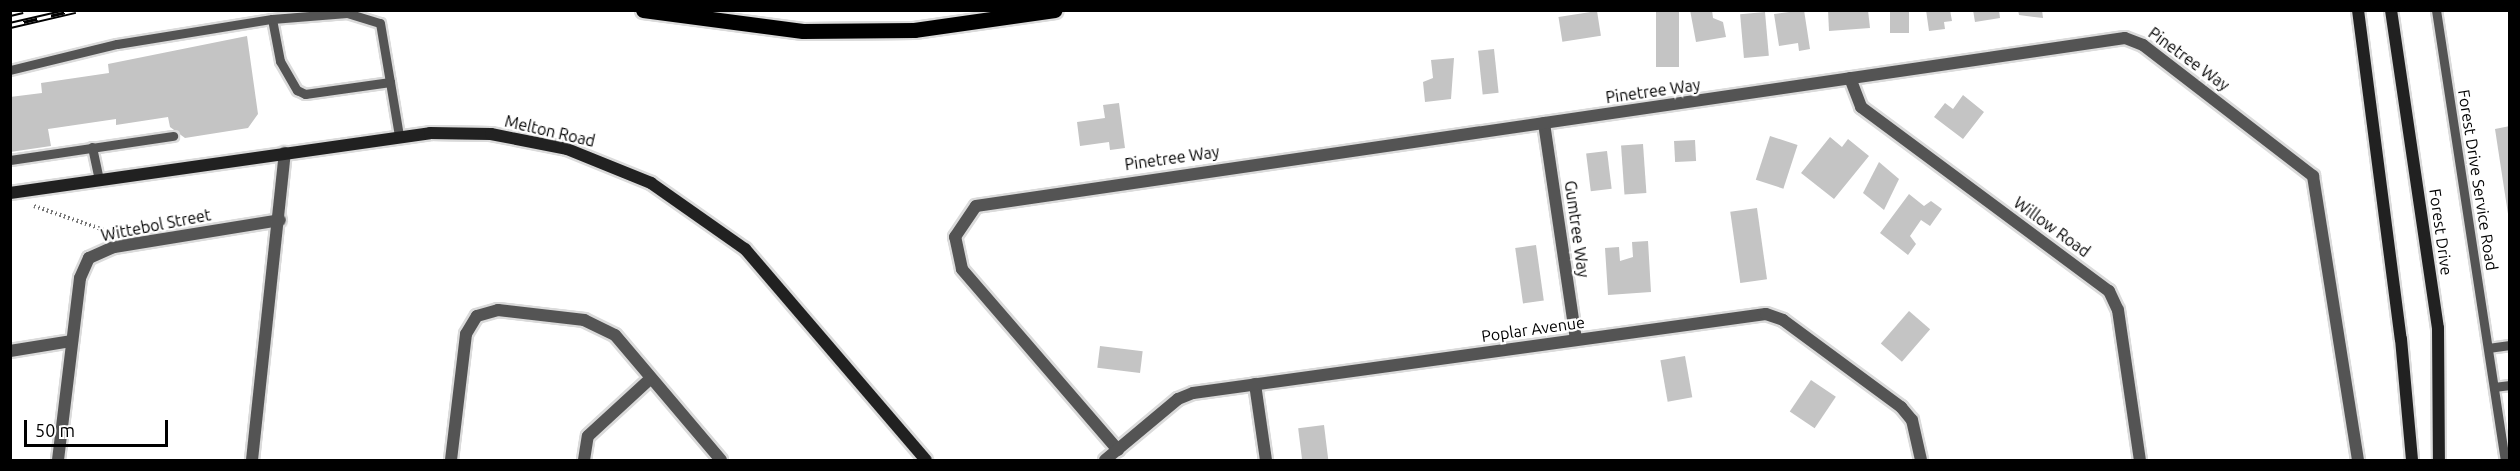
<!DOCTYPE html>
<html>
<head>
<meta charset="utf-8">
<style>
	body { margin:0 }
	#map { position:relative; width:2520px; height:471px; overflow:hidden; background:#fff; font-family:Ubuntu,sans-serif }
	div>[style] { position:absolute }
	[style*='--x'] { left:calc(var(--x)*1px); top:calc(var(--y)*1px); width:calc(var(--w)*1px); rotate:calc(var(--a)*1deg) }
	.building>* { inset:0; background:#c4c4c4; transform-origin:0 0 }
	.path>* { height:4px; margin-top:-2px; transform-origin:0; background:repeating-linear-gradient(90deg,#767676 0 1.5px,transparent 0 4.5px) }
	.roads { filter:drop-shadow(2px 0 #dbdbdb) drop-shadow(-2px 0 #dbdbdb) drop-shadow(0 2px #dbdbdb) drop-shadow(0 -2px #dbdbdb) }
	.lane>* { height:9px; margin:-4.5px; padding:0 4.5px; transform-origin:4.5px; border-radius:4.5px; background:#545454 }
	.street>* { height:12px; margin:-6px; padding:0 6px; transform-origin:6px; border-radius:6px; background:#545454 }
	.secondary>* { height:12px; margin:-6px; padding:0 6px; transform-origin:6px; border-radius:6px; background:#212121 }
	.primary>* { height:15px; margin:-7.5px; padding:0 7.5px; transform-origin:7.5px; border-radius:7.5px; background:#000 }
	.rail>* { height:7px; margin-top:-3.5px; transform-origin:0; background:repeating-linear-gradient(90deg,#fff 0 14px,#000 0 28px); box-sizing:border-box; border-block:2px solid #000 }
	span { translate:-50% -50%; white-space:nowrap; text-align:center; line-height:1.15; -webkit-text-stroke:4.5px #fff; paint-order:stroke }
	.street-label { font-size:16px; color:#000 }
	.frame { position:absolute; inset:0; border:12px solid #000; pointer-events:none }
	.scale { position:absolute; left:24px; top:420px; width:144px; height:27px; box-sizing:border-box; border:3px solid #000; border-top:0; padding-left:8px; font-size:18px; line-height:21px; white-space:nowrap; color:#000; -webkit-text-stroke:4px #fff; paint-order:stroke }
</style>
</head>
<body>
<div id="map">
	<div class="building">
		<i style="left:1656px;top:10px;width:23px;height:57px"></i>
		<i style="clip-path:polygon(1690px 10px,1712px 10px,1713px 18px,1723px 22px,1726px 37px,1696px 42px)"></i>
		<i style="clip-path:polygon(1804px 10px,1810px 49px,1799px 51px,1798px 43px,1779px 46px,1774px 14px)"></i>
		<i style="clip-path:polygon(1828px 10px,1868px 10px,1870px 28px,1829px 31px)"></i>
		<i style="left:1890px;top:10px;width:19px;height:23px"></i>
		<i style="clip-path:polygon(1926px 10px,1950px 10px,1952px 21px,1944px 22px,1945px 29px,1929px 31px)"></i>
		<i style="clip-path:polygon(1973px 10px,1999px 10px,2000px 18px,1975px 22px)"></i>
		<i style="clip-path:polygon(2018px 10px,2042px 10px,2043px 18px,2019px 15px)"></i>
		<i style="left:1597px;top:11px;width:25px;height:39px;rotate:81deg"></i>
		<i style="left:1765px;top:12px;width:44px;height:25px;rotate:85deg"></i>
		<i style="clip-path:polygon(247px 36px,258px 114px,248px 128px,185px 138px,170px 127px,168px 117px,116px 125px,116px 119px,48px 129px,51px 146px,10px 152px,10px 97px,42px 93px,41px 83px,109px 73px,108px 64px)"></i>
		<i style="left:1494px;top:49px;width:44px;height:16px;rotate:84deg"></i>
		<i style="clip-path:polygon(1454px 58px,1451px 99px,1425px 102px,1423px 82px,1433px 78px,1431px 60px)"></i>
		<i style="clip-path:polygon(1963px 95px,1984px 112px,1963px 139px,1934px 117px,1945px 103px,1953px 109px)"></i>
		<i style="clip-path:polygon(1119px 103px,1125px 148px,1110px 150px,1109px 142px,1080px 146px,1077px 122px,1105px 118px,1103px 105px)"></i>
		<i style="clip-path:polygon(2510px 126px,2510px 213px,2508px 214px,2495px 129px)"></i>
		<i style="left:1770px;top:136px;width:29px;height:46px;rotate:18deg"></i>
		<i style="clip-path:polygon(1830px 137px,1842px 147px,1848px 139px,1869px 156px,1834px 199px,1801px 173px)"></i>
		<i style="left:1695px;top:140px;width:21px;height:21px;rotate:87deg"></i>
		<i style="left:1643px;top:144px;width:49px;height:22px;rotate:86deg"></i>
		<i style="left:1607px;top:151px;width:38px;height:21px;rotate:83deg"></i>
		<i style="clip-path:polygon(1879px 162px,1899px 179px,1884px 210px,1863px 193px)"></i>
		<i style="clip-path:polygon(1909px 194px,1924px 206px,1931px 201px,1942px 209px,1930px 226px,1921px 220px,1910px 236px,1916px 244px,1908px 255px,1880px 233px)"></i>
		<i style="left:1757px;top:208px;width:72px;height:27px;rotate:82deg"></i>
		<i style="clip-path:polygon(1648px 241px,1651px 292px,1608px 295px,1605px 248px,1619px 247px,1620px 261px,1633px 257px,1632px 242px)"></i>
		<i style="left:1536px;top:245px;width:56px;height:21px;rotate:82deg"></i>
		<i style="left:1909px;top:311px;width:28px;height:43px;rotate:41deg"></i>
		<i style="left:1100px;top:346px;width:43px;height:22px;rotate:7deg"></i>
		<i style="left:1685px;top:356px;width:42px;height:25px;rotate:80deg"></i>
		<i style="left:1811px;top:380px;width:30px;height:38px;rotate:34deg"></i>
		<i style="left:1324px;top:425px;width:35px;height:26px;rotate:83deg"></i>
	</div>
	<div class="path">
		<i style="--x:34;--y:206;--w:80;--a:18.9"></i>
	</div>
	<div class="roads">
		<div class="lane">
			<i style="--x:2436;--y:10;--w:455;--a:81.3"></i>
			<i style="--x:272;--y:19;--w:43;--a:79.2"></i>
			<i style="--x:280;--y:61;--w:34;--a:60"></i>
			<i style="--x:297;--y:90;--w:9;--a:27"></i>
			<i style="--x:305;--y:94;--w:86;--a:-8"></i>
			<i style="--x:390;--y:82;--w:55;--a:80.5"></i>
			<i style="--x:10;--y:70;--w:110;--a:-13.7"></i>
			<i style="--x:117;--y:44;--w:157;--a:-9.2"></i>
			<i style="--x:272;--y:19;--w:75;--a:-4.6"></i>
			<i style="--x:347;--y:13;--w:34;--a:17"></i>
			<i style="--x:380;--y:23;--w:60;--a:80.4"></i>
			<i style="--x:92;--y:147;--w:33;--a:78"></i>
			<i style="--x:10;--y:160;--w:165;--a:-8.4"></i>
			<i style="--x:2488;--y:348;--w:22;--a:-8"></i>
			<i style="--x:2494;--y:387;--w:16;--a:-7"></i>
		</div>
		<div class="street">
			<i style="--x:1850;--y:78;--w:31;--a:69"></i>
			<i style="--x:1861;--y:107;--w:309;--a:36.6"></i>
			<i style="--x:2109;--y:291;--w:21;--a:65"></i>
			<i style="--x:2118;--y:310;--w:152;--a:81.7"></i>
			<i style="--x:1544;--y:123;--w:218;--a:81.6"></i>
			<i style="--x:10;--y:351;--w:63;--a:-9.2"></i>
			<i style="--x:1255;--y:384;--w:77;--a:81.8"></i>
			<i style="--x:1118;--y:450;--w:239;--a:-130.8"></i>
			<i style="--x:962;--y:269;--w:33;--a:-102"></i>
			<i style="--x:955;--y:237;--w:37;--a:-56"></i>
			<i style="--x:976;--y:206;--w:1161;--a:-8.32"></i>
			<i style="--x:2125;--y:38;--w:19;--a:21"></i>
			<i style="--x:2143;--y:45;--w:215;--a:37.6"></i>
			<i style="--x:2313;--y:176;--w:288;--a:81"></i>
			<i style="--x:58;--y:460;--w:183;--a:-83.1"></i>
			<i style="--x:80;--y:278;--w:22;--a:-66"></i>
			<i style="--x:89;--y:258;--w:27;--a:-24"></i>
			<i style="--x:114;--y:247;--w:168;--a:-9.2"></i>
			<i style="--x:252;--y:460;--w:309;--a:-83.9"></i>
			<i style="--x:451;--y:460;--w:127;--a:-83.2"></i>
			<i style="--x:466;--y:334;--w:21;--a:-59"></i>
			<i style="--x:477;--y:316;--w:22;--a:-16"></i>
			<i style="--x:498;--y:310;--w:87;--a:6.6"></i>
			<i style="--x:584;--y:320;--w:34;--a:26"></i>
			<i style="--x:615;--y:335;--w:164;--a:49.7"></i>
			<i style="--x:584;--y:460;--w:24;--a:-81"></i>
			<i style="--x:588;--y:436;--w:84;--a:-42.6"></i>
			<i style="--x:1105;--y:460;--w:95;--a:-39.9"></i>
			<i style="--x:1178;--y:399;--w:16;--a:-22"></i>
			<i style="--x:1193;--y:393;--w:578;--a:-7.85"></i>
			<i style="--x:1766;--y:314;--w:18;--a:19"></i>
			<i style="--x:1783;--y:320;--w:147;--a:36.4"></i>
			<i style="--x:1901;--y:407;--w:17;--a:50"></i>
			<i style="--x:1912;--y:420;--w:41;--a:77.3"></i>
		</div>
		<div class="secondary">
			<i style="--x:2358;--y:10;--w:332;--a:82.6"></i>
			<i style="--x:2401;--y:339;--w:121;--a:84.8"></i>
			<i style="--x:2391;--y:10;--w:321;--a:81.6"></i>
			<i style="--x:2438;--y:328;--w:132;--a:89.6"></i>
			<i style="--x:10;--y:193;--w:424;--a:-8.1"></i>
			<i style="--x:430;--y:133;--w:61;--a:0.9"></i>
			<i style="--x:491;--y:134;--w:77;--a:11.2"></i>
			<i style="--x:567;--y:149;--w:91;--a:22"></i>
			<i style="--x:651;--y:183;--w:115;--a:35.1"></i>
			<i style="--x:745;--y:249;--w:278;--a:49.4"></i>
		</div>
		<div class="primary">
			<i style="--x:643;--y:10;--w:161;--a:7.5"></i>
			<i style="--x:803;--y:31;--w:111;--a:-0.5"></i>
			<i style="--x:914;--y:30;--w:142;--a:-8.1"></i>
		</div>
	</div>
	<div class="rail">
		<i style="--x:10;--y:13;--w:13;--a:-13"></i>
		<i style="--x:10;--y:25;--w:67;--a:-13"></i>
	</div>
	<div class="street-label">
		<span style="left:2189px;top:59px;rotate:36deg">Pinetree Way</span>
		<span style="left:1653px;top:91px;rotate:-8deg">Pinetree Way</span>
		<span style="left:550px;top:131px;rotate:13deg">Melton Road</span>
		<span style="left:1172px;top:158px;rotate:-8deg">Pinetree Way</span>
		<span style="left:2478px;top:180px;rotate:81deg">Forest Drive Service Road</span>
		<span style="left:156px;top:225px;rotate:-11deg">Wittebol Street</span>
		<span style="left:2052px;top:227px;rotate:36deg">Willow Road</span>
		<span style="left:1577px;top:229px;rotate:82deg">Gumtree Way</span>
		<span style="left:2441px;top:232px;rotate:82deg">Forest Drive</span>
		<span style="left:1533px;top:329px;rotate:-8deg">Poplar Avenue</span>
	</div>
	<div class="frame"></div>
	<div class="scale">50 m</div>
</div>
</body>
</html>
